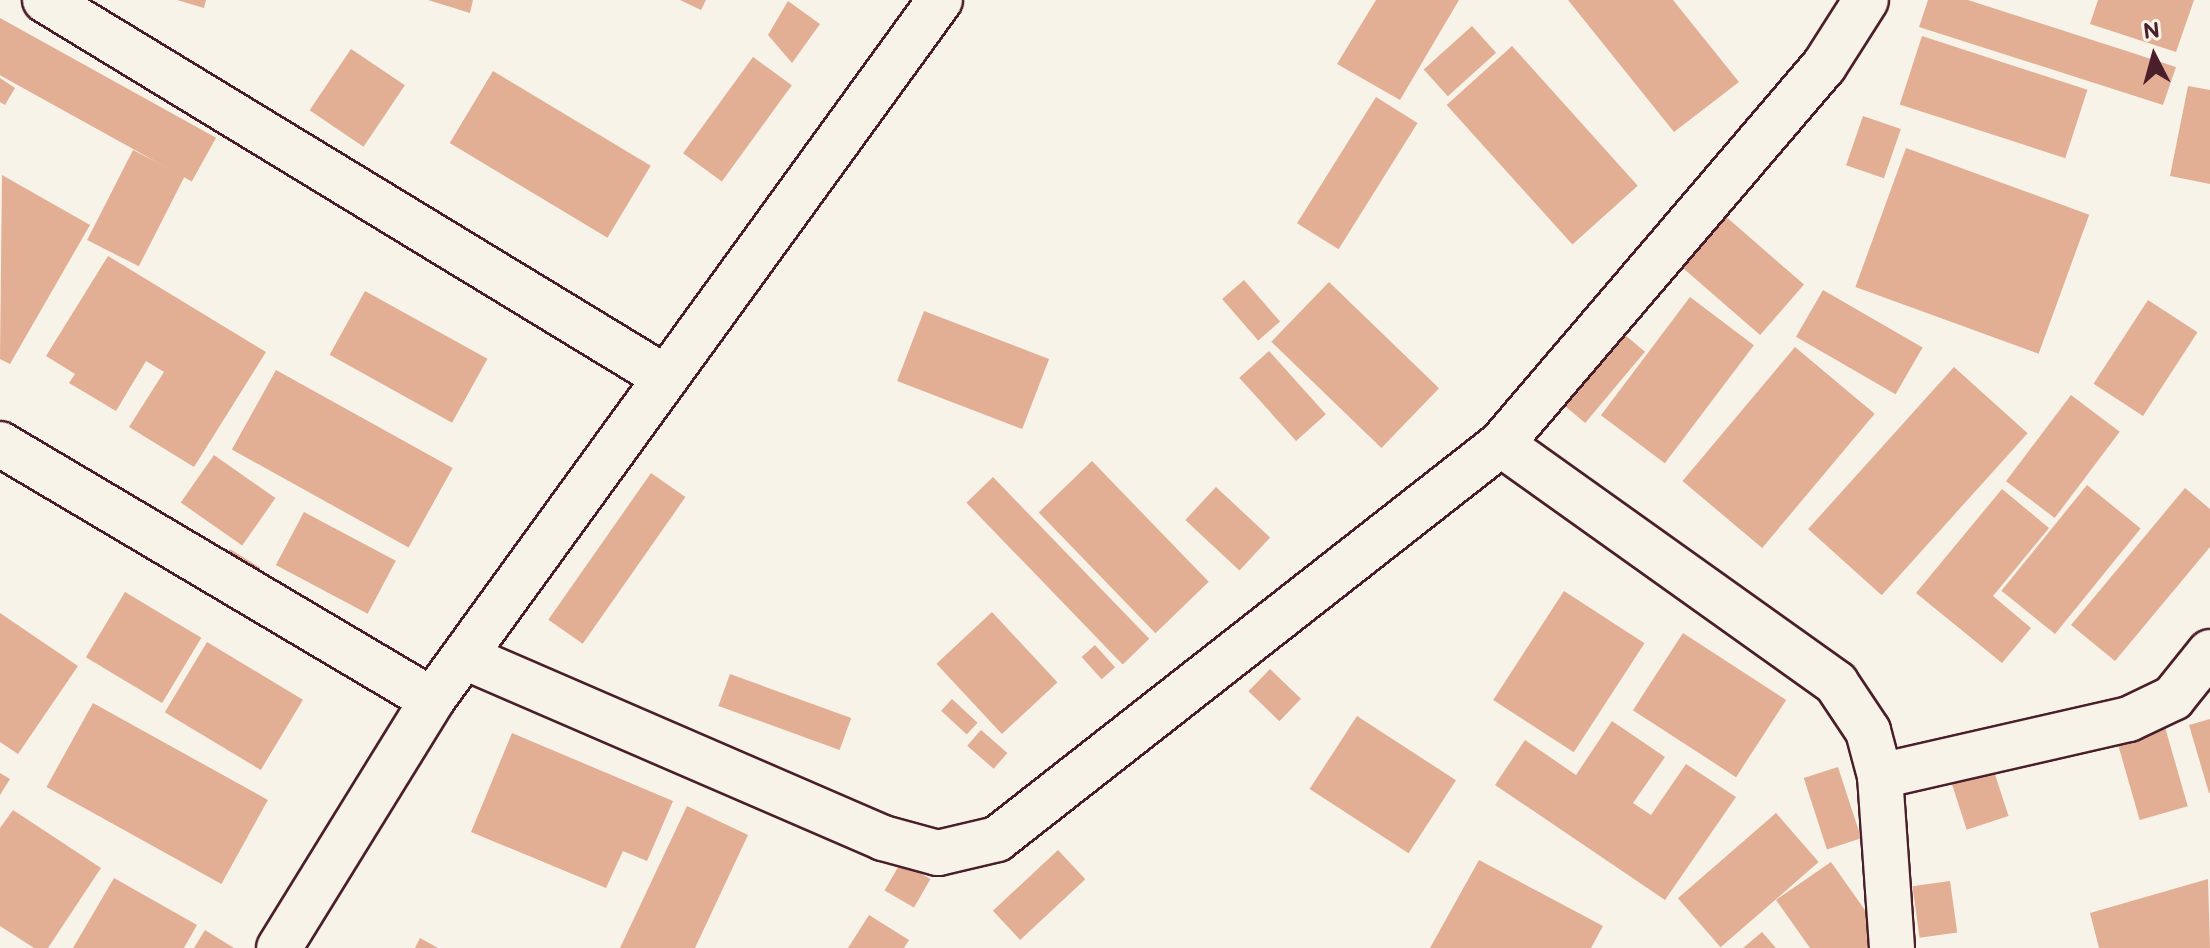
<!DOCTYPE html>
<html>
<head>
<meta charset="utf-8">
<style>
	body { margin:0 }
	#map { position:relative; width:2210px; height:948px; overflow:hidden; background:#f7f3e8; font-family:"Balsamiq Sans",sans-serif }
	div>[style] { position:absolute }
	[style*='--x'] { left:calc(var(--x)*1px); top:calc(var(--y)*1px); width:calc(var(--w)*1px); rotate:calc(var(--a)*1deg) }
	.building>* { inset:0; background:#e2af95; transform-origin:0 0 }
	.roads { filter:drop-shadow(2px 0 #4a1f2b) drop-shadow(-2px 0 #4a1f2b) drop-shadow(0 2px #4a1f2b) drop-shadow(0 -2px #4a1f2b) }
	.minor>* { height:44px; margin:-22px; padding:0 22px; transform-origin:22px; border-radius:22px; background:#f7f3e8 }
	span { translate:-50% -50%; white-space:nowrap; text-align:center; line-height:1.15; -webkit-text-stroke:7px #f7f3e8; paint-order:stroke }
	.north { position:absolute; left:2114px; top:16px; width:80px; height:80px; -webkit-text-stroke:6px #f7f3e8; paint-order:stroke; rotate:354deg; font-size:22px; font-weight:700; line-height:32px; text-align:center; color:#4a1f2b }
	.north::after { content:''; display:block; margin:auto; width:28px; height:36px; background:#4a1f2b; clip-path:polygon(50% 0,100% 100%,50% 72%,0 100%) }
</style>
</head>
<body>
<div id="map">
	<div class="building">
		<i style="clip-path:polygon(177px 0,206px 0,204px 8px)"></i>
		<i style="clip-path:polygon(428px 0,473px 0,470px 13px)"></i>
		<i style="clip-path:polygon(680px 0,706px 0,701px 10px)"></i>
		<i style="clip-path:polygon(1376px 0,1459px 0,1400px 100px,1337px 64px)"></i>
		<i style="clip-path:polygon(1568px 0,1673px 0,1739px 82px,1674px 132px)"></i>
		<i style="clip-path:polygon(1928px 0,1968px 0,2176px 67px,2163px 105px,1919px 27px)"></i>
		<i style="clip-path:polygon(2098px 0,2194px 0,2176px 52px,2090px 24px)"></i>
		<i style="clip-path:polygon(788px 1px,820px 24px,792px 63px,768px 35px)"></i>
		<i style="left:0;top:18px;width:247px;height:50px;rotate:29deg"></i>
		<i style="left:1472px;top:26px;width:36px;height:65px;rotate:48deg"></i>
		<i style="left:1922px;top:36px;width:174px;height:72px;rotate:18deg"></i>
		<i style="left:1512px;top:46px;width:188px;height:88px;rotate:48deg"></i>
		<i style="left:351px;top:49px;width:65px;height:74px;rotate:34deg"></i>
		<i style="left:753px;top:57px;width:48px;height:119px;rotate:36deg"></i>
		<i style="left:493px;top:71px;width:184px;height:84px;rotate:31deg"></i>
		<i style="clip-path:polygon(0 78px,15px 88px,5px 105px,0 102px)"></i>
		<i style="clip-path:polygon(2188px 86px,2210px 90px,2210px 184px,2170px 176px)"></i>
		<i style="left:1376px;top:97px;width:49px;height:149px;rotate:32deg"></i>
		<i style="left:1863px;top:116px;width:40px;height:52px;rotate:19deg"></i>
		<i style="left:1906px;top:148px;width:195px;height:148px;rotate:20deg"></i>
		<i style="left:133px;top:150px;width:58px;height:101px;rotate:27deg"></i>
		<i style="clip-path:polygon(2px 175px,90px 225px,10px 364px,0 359px)"></i>
		<i style="left:1724px;top:215px;width:106px;height:67px;rotate:41deg"></i>
		<i style="clip-path:polygon(108px 256px,266px 352px,194px 467px,129px 427px,164px 372px,146px 361px,116px 411px,69px 383px,75px 374px,46px 356px)"></i>
		<i style="left:1244px;top:280px;width:55px;height:29px;rotate:49deg"></i>
		<i style="left:1329px;top:282px;width:153px;height:83px;rotate:44deg"></i>
		<i style="left:1823px;top:290px;width:115px;height:54px;rotate:30deg"></i>
		<i style="left:365px;top:291px;width:140px;height:73px;rotate:29deg"></i>
		<i style="left:1690px;top:297px;width:80px;height:148px;rotate:37deg"></i>
		<i style="left:2148px;top:300px;width:59px;height:100px;rotate:33deg"></i>
		<i style="left:924px;top:311px;width:134px;height:75px;rotate:21deg"></i>
		<i style="left:1612px;top:324px;width:43px;height:93px;rotate:40deg"></i>
		<i style="left:1795px;top:347px;width:104px;height:175px;rotate:40deg"></i>
		<i style="left:1269px;top:351px;width:85px;height:40px;rotate:48deg"></i>
		<i style="left:1954px;top:367px;width:99px;height:218px;rotate:42deg"></i>
		<i style="left:276px;top:370px;width:202px;height:91px;rotate:29deg"></i>
		<i style="left:2071px;top:395px;width:61px;height:108px;rotate:37deg"></i>
		<i style="left:214px;top:455px;width:75px;height:58px;rotate:35deg"></i>
		<i style="left:1092px;top:461px;width:168px;height:74px;rotate:46deg"></i>
		<i style="left:651px;top:473px;width:42px;height:179px;rotate:35deg"></i>
		<i style="left:993px;top:477px;width:225px;height:37px;rotate:46deg"></i>
		<i style="left:2087px;top:485px;width:69px;height:136px;rotate:39deg"></i>
		<i style="left:1216px;top:487px;width:74px;height:45px;rotate:43deg"></i>
		<i style="clip-path:polygon(2185px 488px,2210px 509px,2210px 547px,2115px 661px,2071px 625px)"></i>
		<i style="clip-path:polygon(2002px 489px,2049px 528px,1993px 596px,2031px 628px,2002px 663px,1916px 593px)"></i>
		<i style="left:304px;top:512px;width:104px;height:60px;rotate:28deg"></i>
		<i style="left:230px;top:549px;width:36px;height:21px;rotate:32deg"></i>
		<i style="left:1564px;top:591px;width:96px;height:130px;rotate:33deg"></i>
		<i style="left:125px;top:592px;width:89px;height:76px;rotate:31deg"></i>
		<i style="left:992px;top:612px;width:96px;height:76px;rotate:47deg"></i>
		<i style="clip-path:polygon(0 613px,78px 666px,18px 754px,0 742px)"></i>
		<i style="left:1683px;top:633px;width:123px;height:92px;rotate:33deg"></i>
		<i style="left:207px;top:642px;width:112px;height:82px;rotate:31deg"></i>
		<i style="left:1095px;top:645px;width:30px;height:18px;rotate:48deg"></i>
		<i style="left:1270px;top:669px;width:43px;height:31px;rotate:44deg"></i>
		<i style="left:730px;top:674px;width:129px;height:34px;rotate:20deg"></i>
		<i style="left:952px;top:699px;width:35px;height:16px;rotate:43deg"></i>
		<i style="left:93px;top:703px;width:200px;height:96px;rotate:29deg"></i>
		<i style="left:2161px;top:713px;width:97px;height:50px;rotate:74deg"></i>
		<i style="left:1357px;top:716px;width:118px;height:87px;rotate:33deg"></i>
		<i style="clip-path:polygon(2210px 719px,2210px 793px,2209px 793px,2189px 725px)"></i>
		<i style="clip-path:polygon(1612px 721px,1665px 757px,1633px 803px,1651px 815px,1686px 764px,1736px 797px,1665px 900px,1495px 785px,1525px 740px,1576px 775px)"></i>
		<i style="left:981px;top:730px;width:35px;height:21px;rotate:41deg"></i>
		<i style="clip-path:polygon(512px 733px,673px 801px,647px 861px,623px 851px,606px 888px,471px 832px)"></i>
		<i style="left:1990px;top:759px;width:60px;height:44px;rotate:72deg"></i>
		<i style="left:1838px;top:767px;width:75px;height:36px;rotate:72deg"></i>
		<i style="clip-path:polygon(0 773px,10px 779px,0 795px)"></i>
		<i style="clip-path:polygon(687px 806px,748px 835px,695px 948px,620px 948px)"></i>
		<i style="clip-path:polygon(13px 810px,101px 868px,48px 948px,34px 948px,0 926px,0 828px)"></i>
		<i style="left:1776px;top:813px;width:65px;height:130px;rotate:49deg"></i>
		<i style="left:1058px;top:850px;width:40px;height:89px;rotate:47deg"></i>
		<i style="clip-path:polygon(1479px 860px,1603px 926px,1591px 948px,1430px 948px)"></i>
		<i style="left:901px;top:862px;width:34px;height:33px;rotate:30deg"></i>
		<i style="clip-path:polygon(1831px 862px,1886px 940px,1874px 948px,1810px 948px,1776px 900px)"></i>
		<i style="clip-path:polygon(114px 878px,197px 925px,184px 948px,73px 948px)"></i>
		<i style="clip-path:polygon(2208px 879px,2210px 948px,2099px 948px,2090px 913px)"></i>
		<i style="left:1950px;top:881px;width:52px;height:38px;rotate:82deg"></i>
		<i style="clip-path:polygon(869px 915px,909px 940px,904px 948px,848px 948px)"></i>
		<i style="clip-path:polygon(205px 930px,234px 948px,194px 948px)"></i>
		<i style="clip-path:polygon(1762px 932px,1776px 948px,1743px 948px)"></i>
		<i style="clip-path:polygon(420px 938px,438px 948px,415px 948px)"></i>
	</div>
	<div class="roads">
		<div class="minor">
			<i style="--x:45;--y:0;--w:723;--a:31.32"></i>
			<i style="--x:0;--y:444;--w:502;--a:30.65"></i>
			<i style="--x:1501;--y:444;--w:412;--a:35.5"></i>
			<i style="--x:1836;--y:683;--w:58;--a:56.3"></i>
			<i style="--x:1868;--y:731;--w:47;--a:75.1"></i>
			<i style="--x:1880;--y:776;--w:172;--a:86"></i>
			<i style="--x:465;--y:657;--w:456;--a:23.4"></i>
			<i style="--x:883;--y:838;--w:57;--a:15.3"></i>
			<i style="--x:938;--y:853;--w:61;--a:-13.3"></i>
			<i style="--x:997;--y:839;--w:640;--a:-38.09"></i>
			<i style="--x:1501;--y:444;--w:497;--a:-49.5"></i>
			<i style="--x:1824;--y:66;--w:78;--a:-57.5"></i>
			<i style="--x:1880;--y:776;--w:255;--a:-12.9"></i>
			<i style="--x:2129;--y:719;--w:49;--a:-25.5"></i>
			<i style="--x:2173;--y:698;--w:59;--a:-51.2"></i>
			<i style="--x:279;--y:948;--w:291;--a:-58.3"></i>
			<i style="--x:432;--y:700;--w:865;--a:-54.03"></i>
		</div>
	</div>
	<div class="north">N</div>
</div>
</body>
</html>
